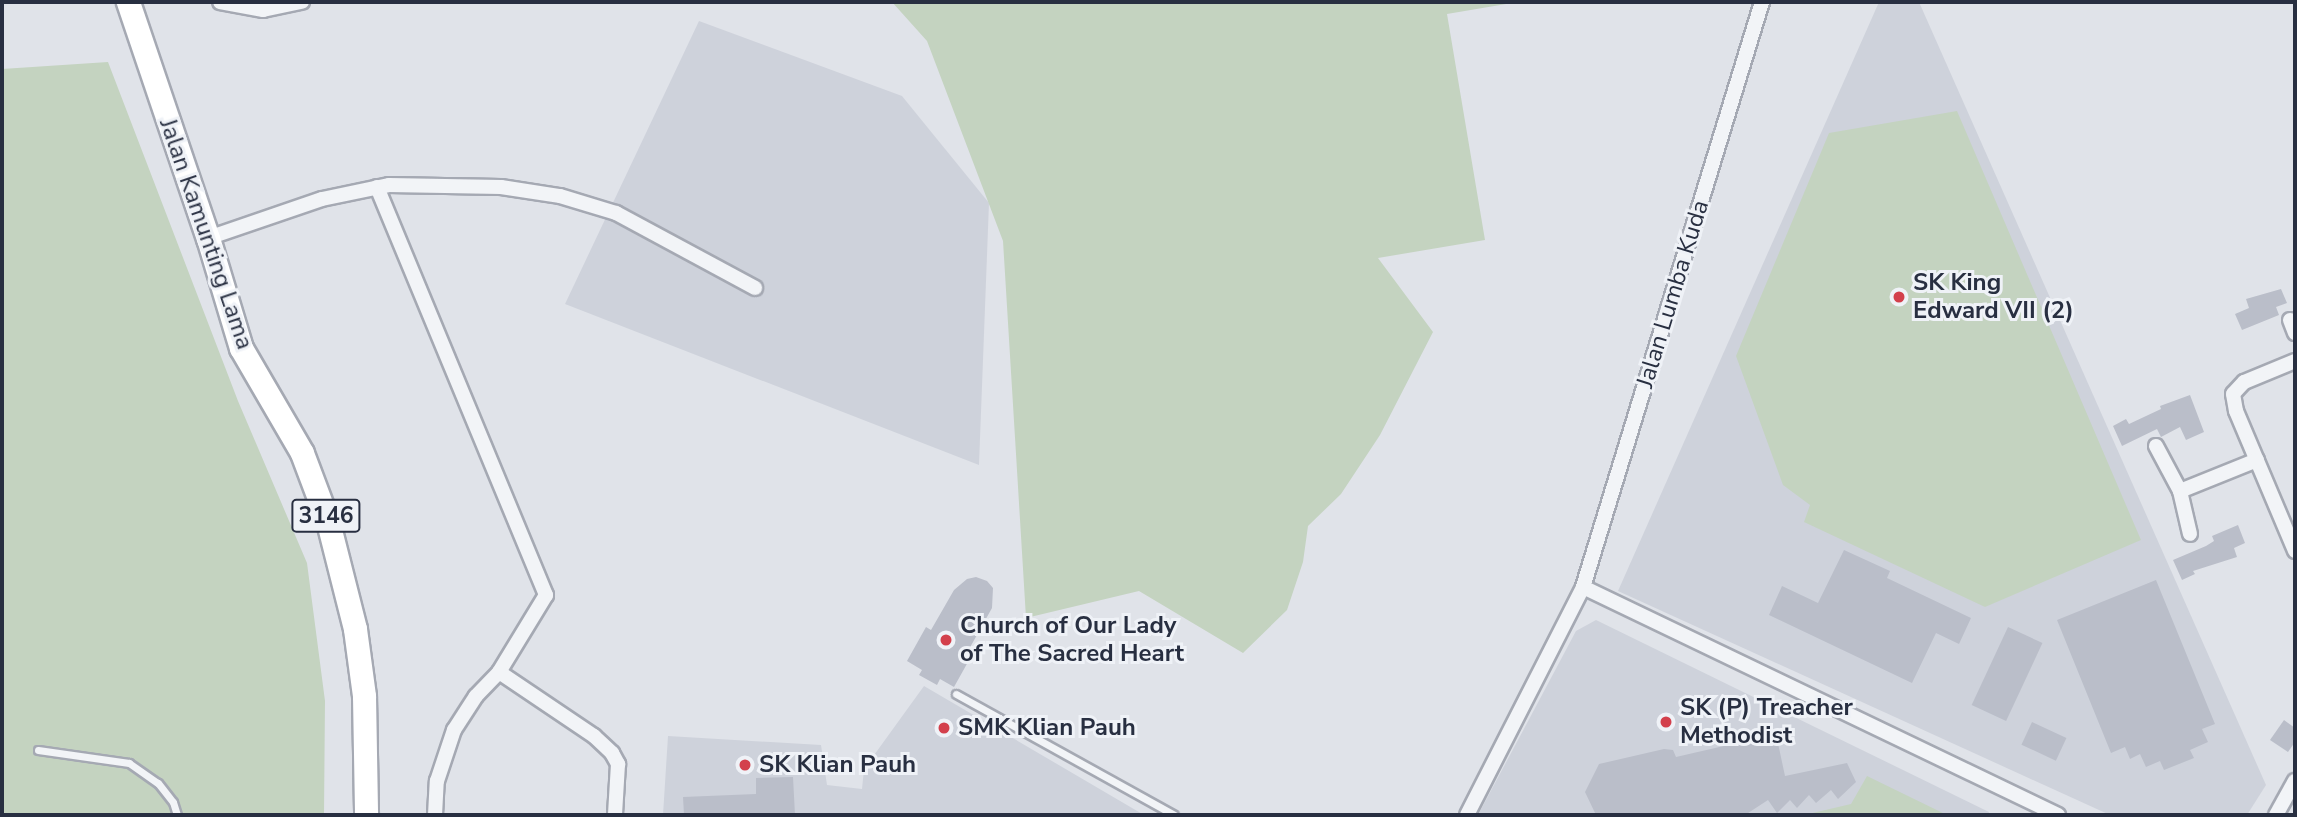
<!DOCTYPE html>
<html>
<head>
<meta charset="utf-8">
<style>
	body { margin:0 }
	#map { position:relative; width:2297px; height:817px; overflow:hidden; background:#e0e3e9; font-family:"Nunito Sans",sans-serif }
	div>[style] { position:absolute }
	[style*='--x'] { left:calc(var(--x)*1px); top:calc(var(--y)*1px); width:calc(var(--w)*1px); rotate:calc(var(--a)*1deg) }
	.built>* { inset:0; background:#ced2db }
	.green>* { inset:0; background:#c4d3c0 }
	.building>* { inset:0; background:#babec9; transform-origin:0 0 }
	.roads { filter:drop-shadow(2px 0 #a5a9b3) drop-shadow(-2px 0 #a5a9b3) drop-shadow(0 2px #a5a9b3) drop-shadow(0 -2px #a5a9b3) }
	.service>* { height:7px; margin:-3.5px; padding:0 3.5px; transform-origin:3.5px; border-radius:3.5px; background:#f2f4f7 }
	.minor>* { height:14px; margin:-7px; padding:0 7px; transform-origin:7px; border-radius:7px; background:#f2f4f7 }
	.primary>* { height:23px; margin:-11.5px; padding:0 11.5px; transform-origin:11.5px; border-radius:11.5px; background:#fff }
	.dots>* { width:19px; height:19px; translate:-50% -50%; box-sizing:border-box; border:4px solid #eff2f7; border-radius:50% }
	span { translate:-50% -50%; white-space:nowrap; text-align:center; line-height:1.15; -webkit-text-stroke:6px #eff2f7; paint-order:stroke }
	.shield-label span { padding:2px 5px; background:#eff2f7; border:2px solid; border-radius:5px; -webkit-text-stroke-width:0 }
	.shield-label { font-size:23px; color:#282f41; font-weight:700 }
	.street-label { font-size:24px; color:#282f41 }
	.poi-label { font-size:24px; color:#282f41; font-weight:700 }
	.left { translate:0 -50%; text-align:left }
	.frame { position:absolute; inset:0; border:4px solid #282f41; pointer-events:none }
</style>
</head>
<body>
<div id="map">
	<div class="built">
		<i style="clip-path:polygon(1879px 2px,1919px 2px,2266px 785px,2247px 815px,2110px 815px,1618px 591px)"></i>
		<i style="clip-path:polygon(699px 21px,902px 96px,989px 203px,979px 465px,565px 304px)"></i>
		<i style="clip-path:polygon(1596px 620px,1989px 812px,1988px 815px,1478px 815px,1576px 631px)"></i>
		<i style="clip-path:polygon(924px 686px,1144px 815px,663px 815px,668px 736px,821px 745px,827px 785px,862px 789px,864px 769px)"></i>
	</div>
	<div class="green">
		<i style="clip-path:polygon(892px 2px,1518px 2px,1447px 14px,1485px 240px,1378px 258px,1433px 332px,1380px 435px,1341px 494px,1308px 526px,1303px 562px,1287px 610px,1243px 653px,1139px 591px,1026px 618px,1003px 241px,927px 41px)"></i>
		<i style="clip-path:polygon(108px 62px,238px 401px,307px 563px,325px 701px,324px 815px,2px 815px,2px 69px)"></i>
		<i style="clip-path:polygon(1957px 111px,2141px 540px,1985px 607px,1804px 522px,1810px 505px,1783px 485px,1736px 356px,1829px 133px)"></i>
		<i style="clip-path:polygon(1867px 776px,1947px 815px,1804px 815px,1851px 804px)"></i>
	</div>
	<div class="building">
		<i style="clip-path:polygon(2281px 289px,2287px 303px,2276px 307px,2279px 315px,2242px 330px,2235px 314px,2249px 308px,2246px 299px)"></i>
		<i style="clip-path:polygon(2190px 395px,2204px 432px,2186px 440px,2180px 427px,2161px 437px,2157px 429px,2122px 446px,2113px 426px,2126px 419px,2129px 424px,2161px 409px,2160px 406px)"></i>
		<i style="clip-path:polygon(2238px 525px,2245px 543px,2234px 548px,2237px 557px,2193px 571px,2195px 574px,2182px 580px,2173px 560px,2206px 546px,2214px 541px,2212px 536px)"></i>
		<i style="clip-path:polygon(1844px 550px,1890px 571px,1887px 578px,1971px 618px,1959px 644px,1936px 633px,1912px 683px,1769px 615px,1782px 586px,1818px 603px)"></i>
		<i style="clip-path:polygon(976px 577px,987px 581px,993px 588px,992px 608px,968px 651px,973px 653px,954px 687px,940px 679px,937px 685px,919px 675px,922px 670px,907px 661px,926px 627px,931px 630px,954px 590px,967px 579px)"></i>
		<i style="clip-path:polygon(2156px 580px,2215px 724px,2202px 729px,2208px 742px,2190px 750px,2194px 758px,2164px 770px,2160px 761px,2146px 767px,2140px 754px,2130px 759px,2125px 747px,2111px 753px,2057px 620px)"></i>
		<i style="left:2008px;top:627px;width:38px;height:86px;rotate:25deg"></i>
		<i style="clip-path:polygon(2284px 720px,2295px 728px,2295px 742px,2288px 752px,2270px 740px)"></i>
		<i style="left:2032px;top:722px;width:38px;height:25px;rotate:25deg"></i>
		<i style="clip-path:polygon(1776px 734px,1785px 776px,1847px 763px,1856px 782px,1838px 799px,1831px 790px,1816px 803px,1809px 795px,1797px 808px,1790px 800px,1777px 813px,1768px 800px,1745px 815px,1596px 815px,1585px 792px,1599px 764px,1664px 749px,1673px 750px,1676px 757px)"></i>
		<i style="clip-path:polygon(793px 777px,795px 815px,684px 815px,683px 797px,756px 794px,756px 778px)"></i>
	</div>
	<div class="roads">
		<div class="service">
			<i style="--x:956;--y:694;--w:249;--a:29"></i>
			<i style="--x:38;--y:750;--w:92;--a:8.1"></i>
			<i style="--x:129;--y:763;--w:35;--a:35"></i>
			<i style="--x:158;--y:783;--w:24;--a:52"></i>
			<i style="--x:173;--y:802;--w:14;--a:73"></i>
		</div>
		<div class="minor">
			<i style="--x:220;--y:2;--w:44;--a:10.5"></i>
			<i style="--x:263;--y:10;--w:40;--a:-12"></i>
			<i style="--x:377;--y:187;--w:442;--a:67.5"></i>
			<i style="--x:546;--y:595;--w:90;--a:121.4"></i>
			<i style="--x:499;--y:672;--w:115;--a:34"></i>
			<i style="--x:594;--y:736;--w:25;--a:43"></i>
			<i style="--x:612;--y:753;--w:13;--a:61"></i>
			<i style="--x:618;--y:764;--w:51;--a:93.4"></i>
			<i style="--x:208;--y:238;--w:120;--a:-18.9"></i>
			<i style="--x:322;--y:199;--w:68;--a:-11.8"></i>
			<i style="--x:389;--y:185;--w:112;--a:1"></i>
			<i style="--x:501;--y:187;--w:60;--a:8.7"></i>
			<i style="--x:560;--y:196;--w:59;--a:16.9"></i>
			<i style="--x:616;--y:213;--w:158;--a:28.3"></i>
			<i style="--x:2290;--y:320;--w:14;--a:69"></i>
			<i style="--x:2295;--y:361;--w:55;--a:157.6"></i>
			<i style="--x:2244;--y:382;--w:16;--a:133"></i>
			<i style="--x:2233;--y:394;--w:17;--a:80"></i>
			<i style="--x:2236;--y:411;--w:152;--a:67.1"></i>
			<i style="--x:2156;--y:446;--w:51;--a:61.9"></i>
			<i style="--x:2180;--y:491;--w:44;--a:76.9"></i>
			<i style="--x:2180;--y:491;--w:83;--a:-21.9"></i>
			<i style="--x:1583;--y:587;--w:527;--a:25.64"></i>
			<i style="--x:435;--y:815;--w:34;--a:-87"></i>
			<i style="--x:437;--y:781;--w:54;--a:-71.6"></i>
			<i style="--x:454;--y:730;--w:40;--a:-57.1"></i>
			<i style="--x:476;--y:696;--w:33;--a:-46"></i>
			<i style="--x:1467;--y:815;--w:256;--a:-63"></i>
			<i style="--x:1583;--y:587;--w:612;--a:-72.99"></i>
			<i style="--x:2276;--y:815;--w:39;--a:-61"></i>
		</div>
		<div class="primary">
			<i style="--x:128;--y:2;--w:249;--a:71.3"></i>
			<i style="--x:208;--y:238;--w:115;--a:73.3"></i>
			<i style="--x:241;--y:348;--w:121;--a:59.8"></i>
			<i style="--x:302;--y:453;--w:74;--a:69.4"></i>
			<i style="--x:328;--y:522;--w:110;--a:75.8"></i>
			<i style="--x:355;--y:629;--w:68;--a:82.3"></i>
			<i style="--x:364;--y:696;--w:119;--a:89"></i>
		</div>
	</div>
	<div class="dots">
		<i style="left:1899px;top:297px;background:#d3404c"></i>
		<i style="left:946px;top:640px;background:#d3404c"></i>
		<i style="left:1666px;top:722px;background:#d3404c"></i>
		<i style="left:944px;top:728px;background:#d3404c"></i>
		<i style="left:745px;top:765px;background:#d3404c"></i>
	</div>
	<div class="shield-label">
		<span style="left:326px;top:516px">3146</span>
	</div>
	<div class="street-label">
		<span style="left:206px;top:234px;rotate:71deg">Jalan Kamunting Lama</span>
		<span style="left:1673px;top:294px;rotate:-73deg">Jalan Lumba Kuda</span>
	</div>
	<div class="poi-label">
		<span class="left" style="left:1913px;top:297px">SK King<br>Edward VII (2)</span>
		<span class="left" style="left:960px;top:640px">Church of Our Lady<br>of The Sacred Heart</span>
		<span class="left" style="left:1680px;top:722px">SK (P) Treacher<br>Methodist</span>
		<span class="left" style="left:958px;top:728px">SMK Klian Pauh</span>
		<span class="left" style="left:759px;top:765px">SK Klian Pauh</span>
	</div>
	<div class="frame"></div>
</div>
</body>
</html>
